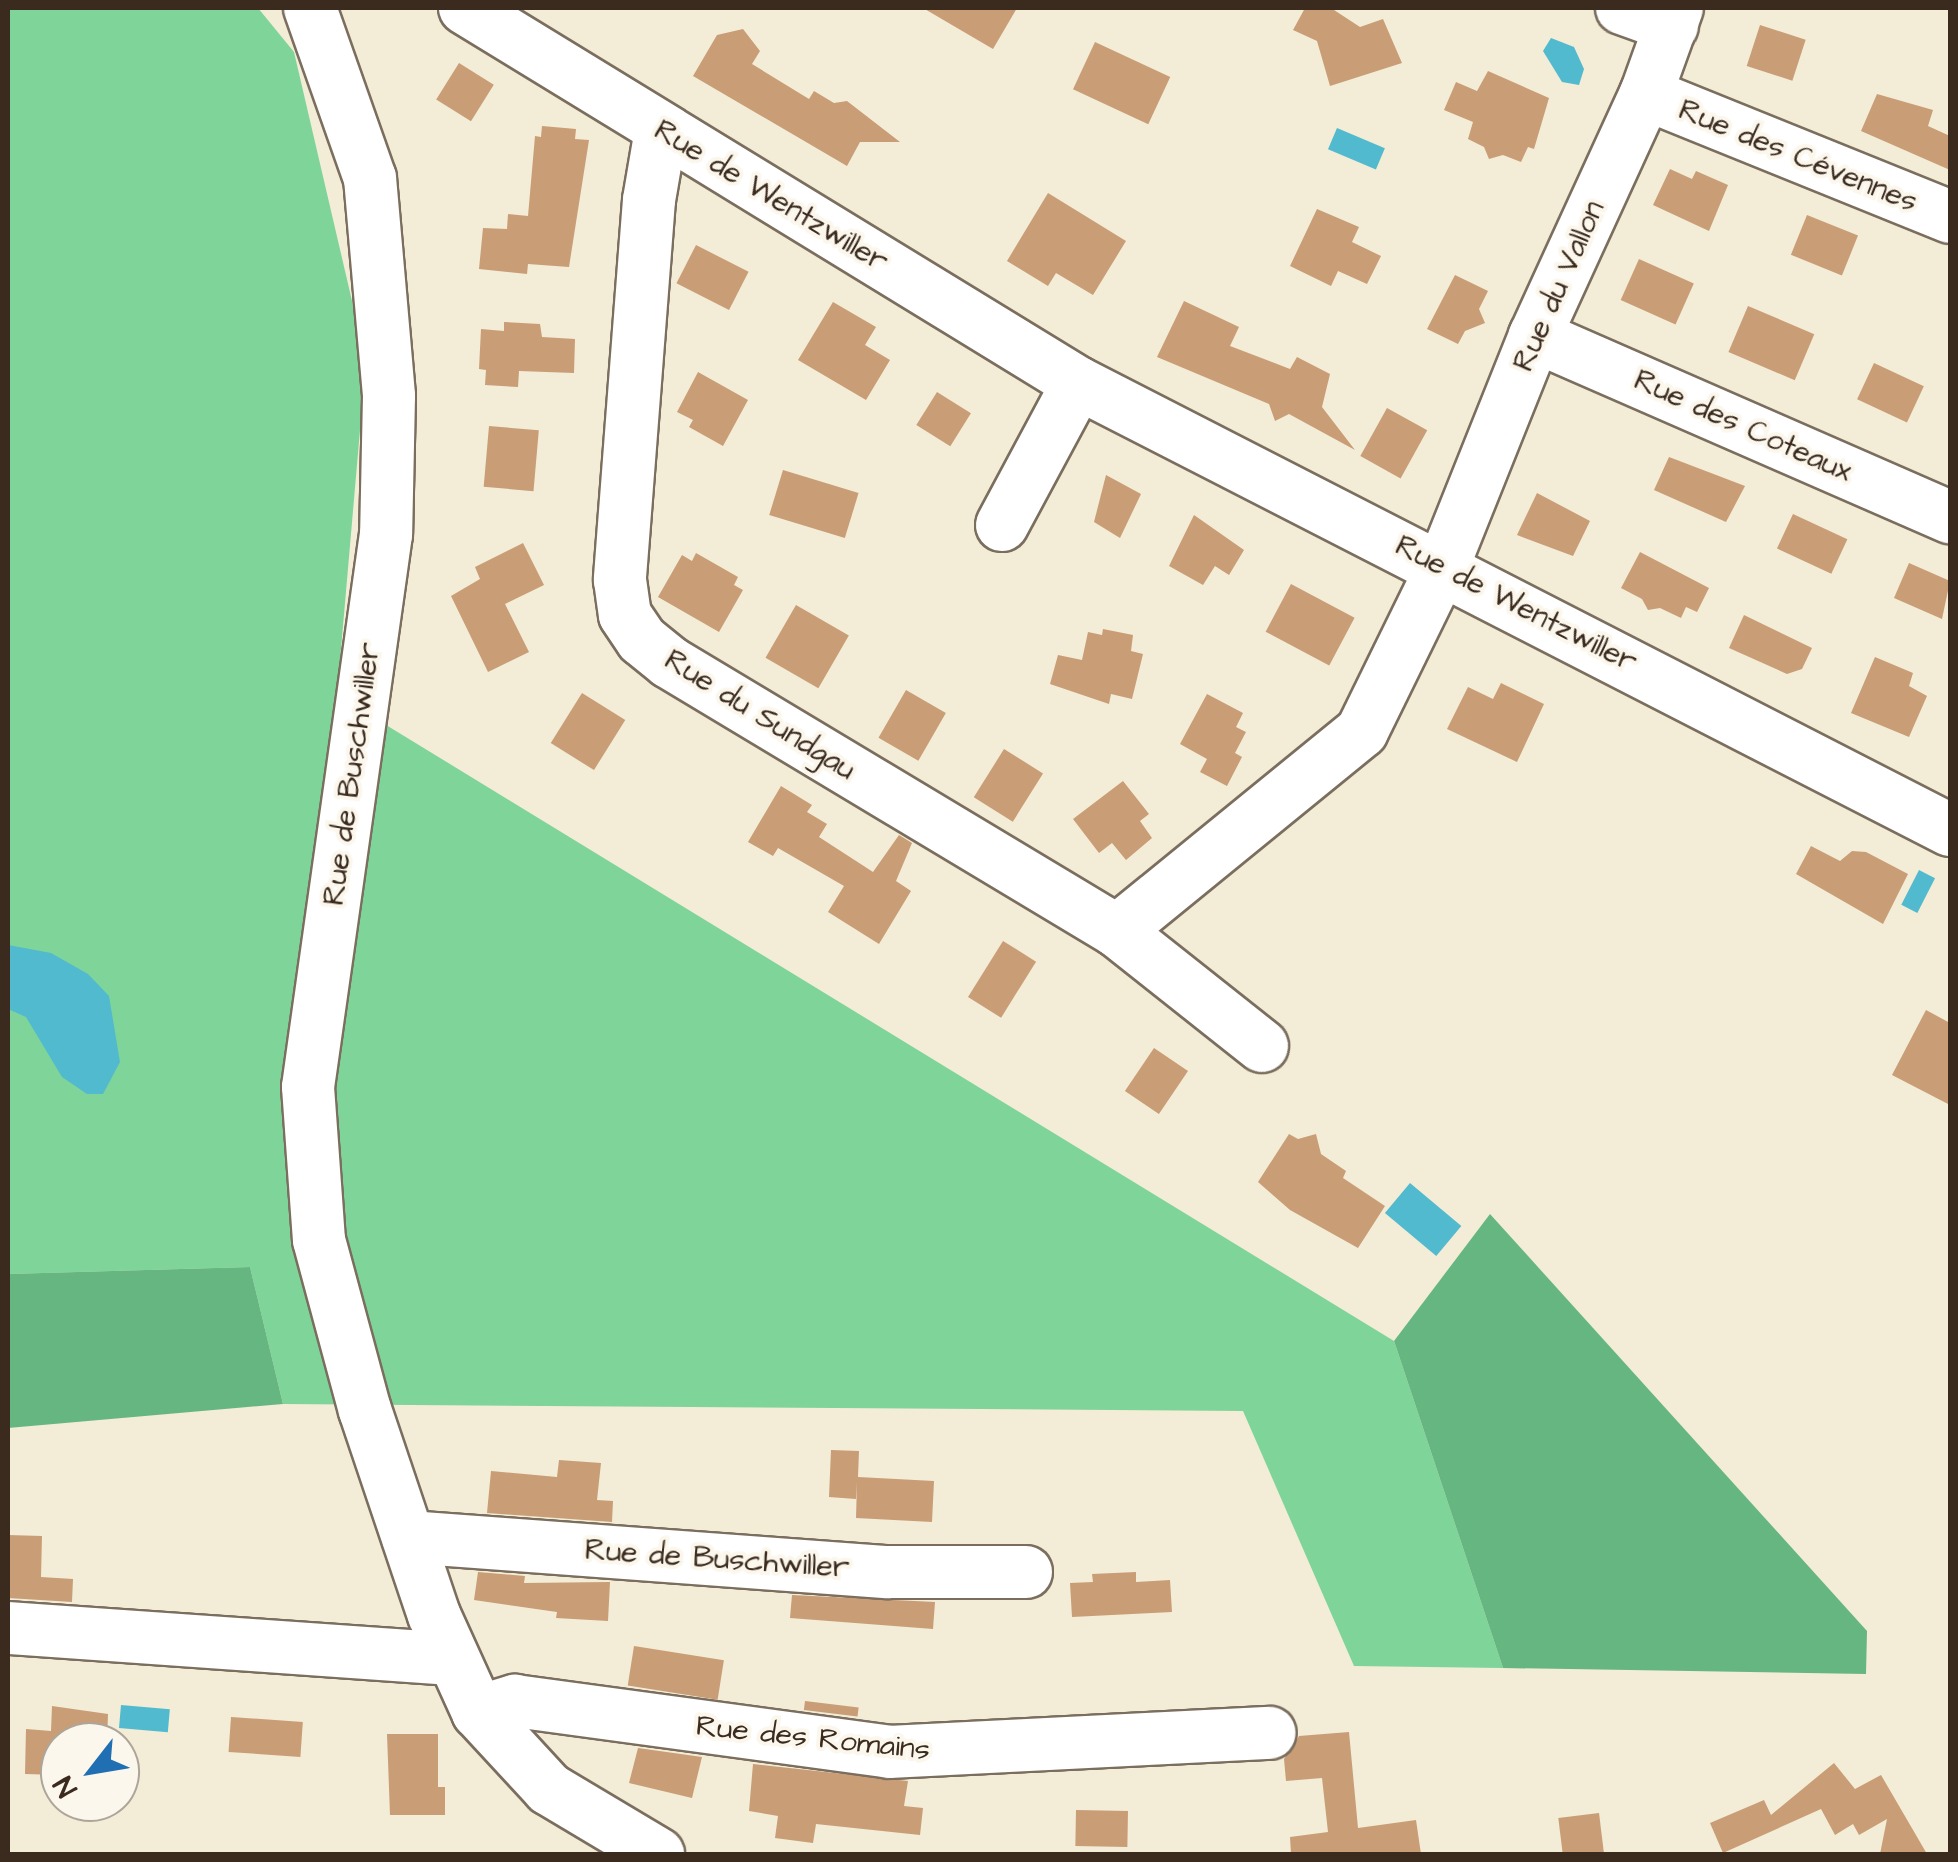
<!DOCTYPE html>
<html>
<head>
<meta charset="utf-8">
<style>
	body { margin:0 }
	#map { position:relative; width:1958px; height:1862px; overflow:hidden; background:#f3ecd6; font-family:"Architects Daughter",sans-serif }
	div>[style] { position:absolute }
	[style*='--x'] { left:calc(var(--x)*1px); top:calc(var(--y)*1px); width:calc(var(--w)*1px); rotate:calc(var(--a)*1deg) }
	.green>* { inset:0; background:#7ed499 }
	.forest>* { inset:0; background:#66b681 }
	.water>* { inset:0; background:#51bace; transform-origin:0 0 }
	.building>* { inset:0; background:#c99d76; transform-origin:0 0 }
	.roads { filter:drop-shadow(2px 0 #7b6e5e) drop-shadow(-2px 0 #7b6e5e) drop-shadow(0 2px #7b6e5e) drop-shadow(0 -2px #7b6e5e) }
	.minor>* { height:52px; margin:-26px; padding:0 26px; transform-origin:26px; border-radius:26px; background:#fff }
	span { translate:-50% -50%; white-space:nowrap; text-align:center; line-height:1.15; -webkit-text-stroke:8px #fbf7ec; paint-order:stroke }
	.street-label { font-size:30px; color:#3b2a1e }
	.frame { position:absolute; inset:0; border:10px solid #3b2a1e; pointer-events:none }
	.north { position:absolute; left:40px; top:1722px; width:100px; height:100px; box-sizing:border-box; background:#fbf7ec; border:2px solid #aea59a; border-radius:50%; rotate:239deg; font-size:28px; font-weight:700; line-height:40px; text-align:center; color:#3b2a1e }
	.north::after { content:''; display:block; margin:auto; width:35px; height:45px; background:#1f6fb2; clip-path:polygon(50% 0,100% 100%,50% 72%,0 100%) }
</style>
</head>
<body>
<div id="map">
	<div class="green">
		<i style="clip-path:polygon(8px 8px,258px 8px,294px 52px,366px 361px,337px 695px,1394px 1341px,1503px 1668px,1354px 1666px,1243px 1411px,283px 1404px,250px 1267px,8px 1274px)"></i>
	</div>
	<div class="forest">
		<i style="clip-path:polygon(1490px 1214px,1867px 1631px,1866px 1674px,1503px 1668px,1394px 1341px)"></i>
		<i style="clip-path:polygon(250px 1267px,283px 1404px,8px 1428px,8px 1274px)"></i>
	</div>
	<div class="water">
		<i style="clip-path:polygon(1551px 38px,1574px 47px,1584px 69px,1579px 85px,1562px 82px,1543px 51px)"></i>
		<i style="left:1337px;top:128px;width:52px;height:23px;rotate:23deg"></i>
		<i style="left:1919px;top:870px;width:18px;height:39px;rotate:27deg"></i>
		<i style="clip-path:polygon(8px 945px,51px 953px,88px 974px,109px 996px,120px 1062px,103px 1094px,87px 1094px,62px 1077px,26px 1017px,8px 1009px)"></i>
		<i style="left:1410px;top:1183px;width:67px;height:39px;rotate:40deg"></i>
		<i style="left:121px;top:1705px;width:49px;height:23px;rotate:5deg"></i>
	</div>
	<div class="building">
		<i style="clip-path:polygon(923px 8px,1017px 8px,993px 49px)"></i>
		<i style="clip-path:polygon(1305px 8px,1331px 8px,1360px 27px,1383px 19px,1402px 63px,1330px 86px,1317px 41px,1293px 30px)"></i>
		<i style="left:1760px;top:25px;width:48px;height:43px;rotate:18deg"></i>
		<i style="clip-path:polygon(743px 29px,760px 51px,752px 64px,809px 99px,814px 91px,834px 103px,847px 101px,900px 142px,860px 142px,847px 166px,693px 76px,717px 35px)"></i>
		<i style="left:1095px;top:42px;width:83px;height:52px;rotate:25deg"></i>
		<i style="left:459px;top:63px;width:41px;height:43px;rotate:32deg"></i>
		<i style="clip-path:polygon(1488px 71px,1549px 98px,1534px 149px,1528px 147px,1521px 162px,1503px 155px,1489px 159px,1484px 147px,1468px 139px,1473px 122px,1444px 110px,1456px 82px,1477px 91px)"></i>
		<i style="clip-path:polygon(1877px 94px,1933px 110px,1928px 126px,1950px 136px,1950px 170px,1861px 131px)"></i>
		<i style="clip-path:polygon(542px 126px,576px 129px,575px 139px,589px 140px,569px 267px,528px 264px,527px 274px,479px 269px,483px 228px,507px 229px,508px 214px,528px 216px,535px 136px,541px 137px)"></i>
		<i style="clip-path:polygon(1670px 169px,1692px 179px,1696px 171px,1728px 185px,1709px 231px,1653px 205px)"></i>
		<i style="clip-path:polygon(1048px 193px,1126px 241px,1093px 295px,1056px 273px,1048px 286px,1007px 261px)"></i>
		<i style="clip-path:polygon(1317px 209px,1359px 227px,1352px 242px,1381px 256px,1367px 284px,1338px 271px,1331px 286px,1290px 266px)"></i>
		<i style="left:1807px;top:215px;width:55px;height:43px;rotate:22deg"></i>
		<i style="left:696px;top:245px;width:59px;height:43px;rotate:27deg"></i>
		<i style="left:1639px;top:259px;width:60px;height:45px;rotate:24deg"></i>
		<i style="clip-path:polygon(1455px 275px,1488px 291px,1479px 309px,1485px 323px,1465px 331px,1458px 344px,1427px 329px)"></i>
		<i style="clip-path:polygon(1184px 301px,1239px 327px,1230px 346px,1290px 369px,1297px 357px,1330px 374px,1322px 407px,1355px 450px,1289px 414px,1275px 421px,1269px 404px,1157px 357px)"></i>
		<i style="clip-path:polygon(833px 302px,876px 327px,865px 345px,890px 360px,866px 400px,798px 360px)"></i>
		<i style="left:1748px;top:306px;width:72px;height:50px;rotate:23deg"></i>
		<i style="clip-path:polygon(504px 322px,540px 324px,542px 337px,575px 339px,574px 373px,519px 371px,518px 387px,485px 385px,486px 370px,479px 369px,481px 329px,504px 331px)"></i>
		<i style="left:1874px;top:363px;width:55px;height:40px;rotate:25deg"></i>
		<i style="clip-path:polygon(698px 372px,748px 400px,723px 446px,689px 427px,693px 420px,677px 412px)"></i>
		<i style="left:937px;top:392px;width:40px;height:39px;rotate:32deg"></i>
		<i style="left:1387px;top:408px;width:46px;height:55px;rotate:29deg"></i>
		<i style="left:489px;top:426px;width:50px;height:61px;rotate:5deg"></i>
		<i style="clip-path:polygon(1669px 457px,1745px 486px,1726px 522px,1654px 490px)"></i>
		<i style="left:783px;top:470px;width:79px;height:47px;rotate:17deg"></i>
		<i style="clip-path:polygon(1106px 475px,1141px 494px,1120px 538px,1094px 522px)"></i>
		<i style="clip-path:polygon(1537px 493px,1590px 521px,1573px 556px,1517px 535px)"></i>
		<i style="left:1793px;top:514px;width:60px;height:38px;rotate:25deg"></i>
		<i style="clip-path:polygon(1194px 515px,1244px 550px,1229px 575px,1215px 566px,1203px 585px,1169px 566px)"></i>
		<i style="clip-path:polygon(523px 543px,544px 585px,505px 604px,529px 652px,488px 672px,451px 596px,480px 579px,475px 567px)"></i>
		<i style="clip-path:polygon(1640px 552px,1709px 588px,1697px 612px,1686px 607px,1681px 618px,1660px 608px,1648px 610px,1642px 599px,1621px 588px)"></i>
		<i style="clip-path:polygon(696px 553px,738px 577px,734px 585px,743px 590px,719px 632px,658px 597px,682px 555px,692px 561px)"></i>
		<i style="clip-path:polygon(1909px 563px,1950px 581px,1942px 619px,1894px 598px)"></i>
		<i style="left:1291px;top:584px;width:72px;height:54px;rotate:28deg"></i>
		<i style="left:796px;top:605px;width:61px;height:61px;rotate:30deg"></i>
		<i style="clip-path:polygon(1744px 615px,1812px 648px,1802px 669px,1787px 674px,1729px 648px)"></i>
		<i style="clip-path:polygon(1103px 629px,1133px 635px,1131px 651px,1143px 654px,1132px 699px,1111px 694px,1109px 704px,1050px 684px,1058px 655px,1082px 660px,1088px 632px,1102px 635px)"></i>
		<i style="clip-path:polygon(1875px 657px,1913px 673px,1909px 686px,1927px 696px,1909px 737px,1851px 713px)"></i>
		<i style="clip-path:polygon(1501px 683px,1544px 704px,1517px 762px,1447px 729px,1468px 687px,1493px 699px)"></i>
		<i style="left:906px;top:690px;width:46px;height:55px;rotate:30deg"></i>
		<i style="left:582px;top:693px;width:51px;height:59px;rotate:32deg"></i>
		<i style="clip-path:polygon(1207px 694px,1243px 713px,1236px 727px,1246px 732px,1235px 753px,1242px 757px,1227px 786px,1200px 772px,1207px 759px,1180px 744px)"></i>
		<i style="left:1004px;top:749px;width:46px;height:57px;rotate:32deg"></i>
		<i style="clip-path:polygon(1123px 781px,1149px 814px,1140px 821px,1152px 838px,1126px 860px,1112px 843px,1099px 853px,1073px 819px)"></i>
		<i style="clip-path:polygon(781px 786px,812px 805px,807px 812px,827px 824px,819px 837px,873px 872px,899px 835px,912px 843px,896px 881px,911px 891px,879px 944px,828px 912px,844px 886px,778px 848px,773px 856px,748px 842px)"></i>
		<i style="clip-path:polygon(1811px 846px,1840px 861px,1852px 851px,1866px 852px,1908px 874px,1883px 924px,1796px 874px)"></i>
		<i style="left:1003px;top:941px;width:39px;height:66px;rotate:32deg"></i>
		<i style="clip-path:polygon(1926px 1010px,1950px 1023px,1950px 1105px,1892px 1075px)"></i>
		<i style="left:1154px;top:1048px;width:41px;height:52px;rotate:34deg"></i>
		<i style="clip-path:polygon(1289px 1134px,1298px 1139px,1316px 1134px,1321px 1154px,1346px 1171px,1343px 1178px,1385px 1206px,1358px 1248px,1290px 1210px,1258px 1182px)"></i>
		<i style="clip-path:polygon(831px 1450px,859px 1451px,858px 1477px,934px 1481px,932px 1522px,856px 1518px,857px 1482px,856px 1499px,829px 1497px)"></i>
		<i style="clip-path:polygon(559px 1460px,601px 1463px,597px 1500px,613px 1501px,612px 1522px,487px 1513px,491px 1471px,557px 1477px)"></i>
		<i style="clip-path:polygon(8px 1535px,42px 1536px,41px 1577px,73px 1579px,72px 1602px,8px 1598px)"></i>
		<i style="clip-path:polygon(478px 1572px,525px 1576px,524px 1583px,610px 1582px,608px 1621px,556px 1618px,557px 1612px,474px 1600px)"></i>
		<i style="clip-path:polygon(1136px 1572px,1136px 1582px,1170px 1580px,1172px 1612px,1072px 1617px,1070px 1583px,1093px 1582px,1092px 1574px)"></i>
		<i style="clip-path:polygon(792px 1595px,935px 1602px,933px 1629px,790px 1618px)"></i>
		<i style="left:634px;top:1646px;width:91px;height:40px;rotate:9deg"></i>
		<i style="left:805px;top:1701px;width:54px;height:9px;rotate:7deg"></i>
		<i style="clip-path:polygon(52px 1706px,108px 1714px,107px 1742px,60px 1742px,60px 1775px,25px 1774px,26px 1729px,51px 1731px)"></i>
		<i style="left:231px;top:1717px;width:72px;height:35px;rotate:4deg"></i>
		<i style="clip-path:polygon(1349px 1732px,1358px 1828px,1416px 1820px,1421px 1854px,1291px 1854px,1290px 1837px,1328px 1832px,1322px 1778px,1286px 1781px,1284px 1759px,1299px 1736px)"></i>
		<i style="clip-path:polygon(387px 1734px,438px 1734px,438px 1787px,445px 1787px,445px 1815px,390px 1815px)"></i>
		<i style="clip-path:polygon(638px 1748px,702px 1757px,692px 1798px,629px 1783px)"></i>
		<i style="clip-path:polygon(1834px 1763px,1855px 1789px,1881px 1775px,1927px 1854px,1880px 1854px,1887px 1819px,1859px 1835px,1853px 1824px,1835px 1835px,1821px 1809px,1723px 1853px,1710px 1823px,1764px 1800px,1771px 1815px)"></i>
		<i style="clip-path:polygon(753px 1764px,908px 1781px,904px 1806px,923px 1808px,920px 1835px,816px 1824px,813px 1843px,775px 1838px,778px 1816px,749px 1811px)"></i>
		<i style="left:1076px;top:1810px;width:52px;height:36px;rotate:1deg"></i>
		<i style="left:1599px;top:1813px;width:41px;height:41px;rotate:83deg"></i>
	</div>
	<div class="roads">
		<div class="minor">
			<i style="--x:310;--y:8;--w:180;--a:70.6"></i>
			<i style="--x:370;--y:178;--w:219;--a:85"></i>
			<i style="--x:389;--y:396;--w:138;--a:91.2"></i>
			<i style="--x:386;--y:534;--w:558;--a:98.03"></i>
			<i style="--x:308;--y:1087;--w:153;--a:85.9"></i>
			<i style="--x:319;--y:1240;--w:176;--a:74.9"></i>
			<i style="--x:365;--y:1410;--w:216;--a:71.4"></i>
			<i style="--x:434;--y:1615;--w:107;--a:65.6"></i>
			<i style="--x:478;--y:1712;--w:105;--a:47.3"></i>
			<i style="--x:549;--y:1789;--w:127;--a:30.8"></i>
			<i style="--x:465;--y:8;--w:719;--a:31.46"></i>
			<i style="--x:1078;--y:383;--w:980;--a:27.14"></i>
			<i style="--x:1622;--y:8;--w:53;--a:19.8"></i>
			<i style="--x:1646;--y:94;--w:328;--a:22"></i>
			<i style="--x:661;--y:130;--w:71;--a:99.7"></i>
			<i style="--x:649;--y:200;--w:381;--a:94.4"></i>
			<i style="--x:620;--y:580;--w:35;--a:82"></i>
			<i style="--x:625;--y:615;--w:30;--a:56"></i>
			<i style="--x:642;--y:640;--w:35;--a:39"></i>
			<i style="--x:669;--y:662;--w:523;--a:30.98"></i>
			<i style="--x:1117;--y:931;--w:316;--a:-39.2"></i>
			<i style="--x:1362;--y:731;--w:184;--a:-63.9"></i>
			<i style="--x:1443;--y:566;--w:248;--a:-68.2"></i>
			<i style="--x:1535;--y:336;--w:266;--a:-65.4"></i>
			<i style="--x:1646;--y:94;--w:91;--a:-70.2"></i>
			<i style="--x:1535;--y:336;--w:453;--a:23.6"></i>
			<i style="--x:1002;--y:525;--w:161;--a:-61.8"></i>
			<i style="--x:1117;--y:931;--w:185;--a:38.4"></i>
			<i style="--x:408;--y:1537;--w:481;--a:4.2"></i>
			<i style="--x:888;--y:1572;--w:138;--a:0"></i>
			<i style="--x:8;--y:1628;--w:444;--a:4"></i>
			<i style="--x:478;--y:1712;--w:39;--a:-17"></i>
			<i style="--x:515;--y:1701;--w:378;--a:7.7"></i>
			<i style="--x:890;--y:1752;--w:380;--a:-2.9"></i>
		</div>
	</div>
	<div class="street-label">
		<span style="left:1798px;top:156px;rotate:22deg">Rue des Cévennes</span>
		<span style="left:771px;top:196px;rotate:31deg">Rue de Wentzwiller</span>
		<span style="left:1559px;top:286px;rotate:-66deg">Rue du Vallon</span>
		<span style="left:1743px;top:426px;rotate:24deg">Rue des Coteaux</span>
		<span style="left:1516px;top:604px;rotate:27deg">Rue de Wentzwiller</span>
		<span style="left:760px;top:715px;rotate:32deg">Rue du Sundgau</span>
		<span style="left:352px;top:774px;rotate:-82deg">Rue de Buschwiller</span>
		<span style="left:717px;top:1559px;rotate:4deg">Rue de Buschwiller</span>
		<span style="left:813px;top:1738px;rotate:6deg">Rue des Romains</span>
	</div>
	<div class="frame"></div>
	<div class="north">N</div>
</div>
</body>
</html>
